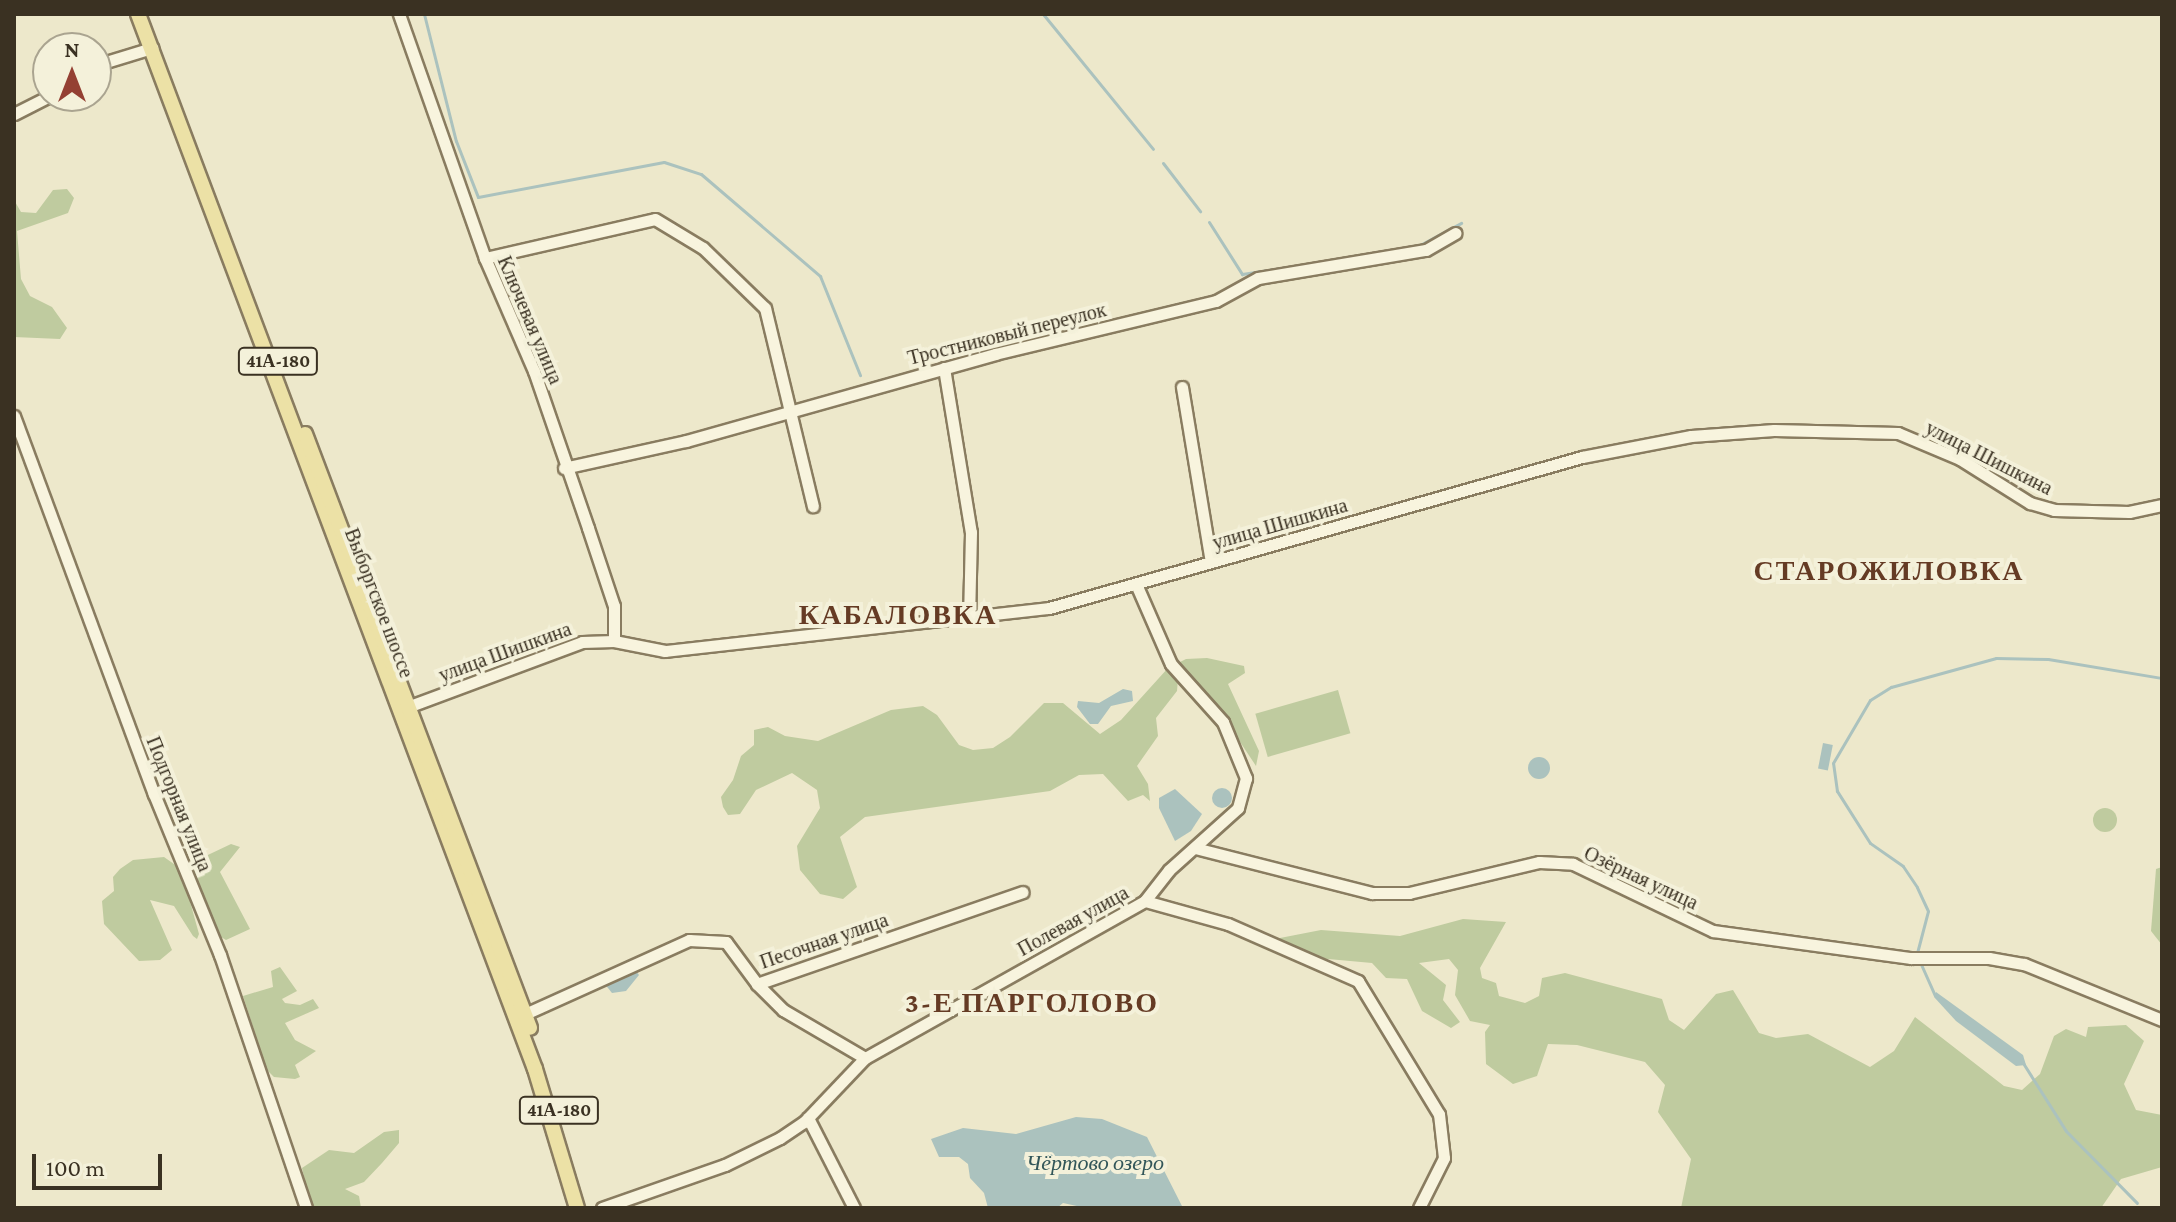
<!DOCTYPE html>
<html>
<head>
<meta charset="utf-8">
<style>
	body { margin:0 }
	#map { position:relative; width:2176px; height:1222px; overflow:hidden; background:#ede8cb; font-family:"Crimson Pro",serif }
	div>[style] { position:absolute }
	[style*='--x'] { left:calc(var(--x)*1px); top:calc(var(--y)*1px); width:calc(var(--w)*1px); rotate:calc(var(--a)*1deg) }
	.green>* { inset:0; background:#bfcb9f; transform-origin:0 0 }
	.round { border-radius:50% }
	.water>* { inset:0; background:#abc2be; transform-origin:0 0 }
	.stream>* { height:3px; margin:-1.5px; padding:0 1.5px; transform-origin:1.5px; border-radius:1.5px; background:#abc2be }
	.roads { filter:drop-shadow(2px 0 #897c60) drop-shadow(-2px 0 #897c60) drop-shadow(0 2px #897c60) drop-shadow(0 -2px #897c60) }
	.minor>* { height:11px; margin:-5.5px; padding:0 5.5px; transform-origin:5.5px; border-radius:5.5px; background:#f8f4de }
	.major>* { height:14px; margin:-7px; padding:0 7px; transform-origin:7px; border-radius:7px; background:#ece1a6 }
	span { translate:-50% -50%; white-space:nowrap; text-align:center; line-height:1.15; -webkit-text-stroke:8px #f4f1da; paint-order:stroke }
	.shield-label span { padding:2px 6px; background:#f4f1da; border:2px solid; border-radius:6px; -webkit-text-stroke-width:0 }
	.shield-label { font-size:18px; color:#3a3122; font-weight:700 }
	.street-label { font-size:20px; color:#3a3122 }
	.water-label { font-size:22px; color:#325659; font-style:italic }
	.district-label { font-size:28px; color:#653b24; font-weight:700; letter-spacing:2px }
	.frame { position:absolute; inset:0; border:16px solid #3a3122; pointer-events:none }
	.north { position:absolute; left:32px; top:32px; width:80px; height:80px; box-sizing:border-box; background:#f4f1da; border:2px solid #aaa490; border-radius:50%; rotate:0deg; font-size:22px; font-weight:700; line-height:32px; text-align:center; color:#3a3122 }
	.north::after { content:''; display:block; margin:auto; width:28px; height:36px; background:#944033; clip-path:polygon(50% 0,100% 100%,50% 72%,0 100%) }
	.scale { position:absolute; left:32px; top:1154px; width:130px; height:36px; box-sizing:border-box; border:4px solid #3a3122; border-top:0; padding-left:10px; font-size:24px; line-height:28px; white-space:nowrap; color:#3a3122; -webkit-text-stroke:6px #f4f1da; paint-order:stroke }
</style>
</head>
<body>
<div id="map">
	<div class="green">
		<i style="clip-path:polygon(67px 189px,74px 198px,68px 213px,17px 231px,21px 279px,30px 296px,52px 307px,67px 328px,60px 339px,14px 337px,14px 200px,21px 212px,36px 213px,53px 190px)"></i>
		<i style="clip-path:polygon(1207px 658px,1244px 666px,1245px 673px,1228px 684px,1259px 751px,1256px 766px,1207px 692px,1192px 680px,1178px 679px,1177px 691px,1156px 718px,1158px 736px,1137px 766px,1148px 784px,1150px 801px,1143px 795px,1128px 801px,1103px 774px,1079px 775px,1050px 791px,865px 817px,840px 837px,857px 887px,843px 899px,820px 894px,800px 870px,797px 846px,820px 808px,817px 790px,792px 773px,756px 790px,740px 814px,728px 815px,723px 807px,721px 797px,733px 780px,741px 756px,754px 745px,754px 730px,768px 727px,785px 736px,818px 741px,891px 710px,923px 706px,937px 715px,959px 745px,973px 750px,993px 748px,1010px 737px,1044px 703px,1063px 703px,1100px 734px,1121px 720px,1168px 668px,1186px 659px)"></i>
		<i style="left:1338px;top:690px;width:45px;height:86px;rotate:74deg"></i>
		<i class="round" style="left:2093px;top:808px;width:24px;height:24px"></i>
		<i style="clip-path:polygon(231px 844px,240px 847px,220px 872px,250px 929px,226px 940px,216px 934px,191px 863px)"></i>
		<i style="clip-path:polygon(164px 857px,181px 869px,199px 934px,197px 939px,193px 936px,174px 906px,150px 900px,172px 950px,160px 960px,139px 961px,104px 924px,102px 901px,114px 891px,113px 877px,120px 869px,133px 860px)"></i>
		<i style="clip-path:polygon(2162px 867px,2162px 945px,2151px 931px,2156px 869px)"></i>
		<i style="clip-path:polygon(1463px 919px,1506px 922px,1480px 968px,1482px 978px,1496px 983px,1499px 996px,1525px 1003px,1539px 996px,1542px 978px,1565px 973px,1662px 999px,1669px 1020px,1684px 1030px,1716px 994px,1733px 990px,1759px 1033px,1776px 1038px,1808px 1034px,1870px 1067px,1894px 1051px,1915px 1017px,2004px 1086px,2022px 1090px,2040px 1074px,2054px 1036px,2066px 1029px,2086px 1037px,2088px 1027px,2126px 1025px,2144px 1041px,2124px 1084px,2136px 1110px,2162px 1115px,2162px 1167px,2121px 1179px,2101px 1208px,1681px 1208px,1691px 1159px,1658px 1112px,1665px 1085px,1645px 1062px,1577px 1045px,1548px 1044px,1537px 1076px,1513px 1084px,1486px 1064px,1485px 1032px,1490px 1025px,1470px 1021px,1455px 995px,1458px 970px,1449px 959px,1419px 963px,1446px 985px,1443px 1000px,1460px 1022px,1451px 1028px,1422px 1011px,1407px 979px,1386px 978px,1372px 963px,1317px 958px,1278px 943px,1280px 938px,1321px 930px,1400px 936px)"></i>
		<i style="clip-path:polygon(280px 967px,297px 991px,282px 999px,285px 1003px,300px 1005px,313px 999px,319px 1008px,285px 1023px,295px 1040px,316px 1051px,295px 1065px,300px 1077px,295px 1079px,274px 1077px,267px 1070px,243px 996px,273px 987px,271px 971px)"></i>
		<i style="clip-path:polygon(399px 1130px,399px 1143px,382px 1163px,364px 1182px,345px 1189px,359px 1196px,361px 1208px,311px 1208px,302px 1168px,329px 1150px,354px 1153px,384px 1132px)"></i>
	</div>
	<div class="water">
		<i style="clip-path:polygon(1123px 689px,1132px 691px,1133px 701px,1111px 706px,1098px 724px,1090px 724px,1077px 707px,1078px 701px,1099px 703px)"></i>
		<i style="left:1823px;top:743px;width:10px;height:26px;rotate:11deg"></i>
		<i class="round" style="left:1528px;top:757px;width:22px;height:22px"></i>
		<i class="round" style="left:1212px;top:788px;width:20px;height:20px"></i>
		<i style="clip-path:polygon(1175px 789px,1202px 814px,1191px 831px,1175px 841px,1159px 808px,1159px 798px)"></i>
		<i style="clip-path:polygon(633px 967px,639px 975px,626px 991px,612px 993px,604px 983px)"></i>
		<i style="clip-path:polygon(1936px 992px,2023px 1055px,2026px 1065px,2016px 1066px,1956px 1021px,1934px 997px)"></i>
		<i style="clip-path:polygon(1076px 1117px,1102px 1119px,1147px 1137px,1183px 1208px,1086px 1208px,1063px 1203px,1057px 1208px,988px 1208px,984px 1193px,970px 1178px,968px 1164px,959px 1157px,939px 1157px,931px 1139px,963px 1128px,1016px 1134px)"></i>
	</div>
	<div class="stream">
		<i style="--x:424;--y:14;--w:131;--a:75.9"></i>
		<i style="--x:456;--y:141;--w:60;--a:68.6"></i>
		<i style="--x:478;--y:197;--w:189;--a:-10.7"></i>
		<i style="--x:664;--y:162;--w:39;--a:18"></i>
		<i style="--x:701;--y:174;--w:157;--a:40.6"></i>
		<i style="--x:820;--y:276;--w:107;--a:68"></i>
		<i style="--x:1043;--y:14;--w:174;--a:50.8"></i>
		<i style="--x:1163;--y:163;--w:61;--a:52.4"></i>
		<i style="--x:1209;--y:222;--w:62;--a:57.6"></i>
		<i style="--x:1242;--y:274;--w:47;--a:-8.7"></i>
		<i style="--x:1418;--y:246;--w:49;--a:-28.1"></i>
		<i style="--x:1917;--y:953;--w:43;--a:-75.3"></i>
		<i style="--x:1928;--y:911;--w:26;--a:-115"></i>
		<i style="--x:1917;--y:887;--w:25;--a:-124"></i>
		<i style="--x:1903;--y:866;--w:40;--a:-145.1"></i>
		<i style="--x:1870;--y:843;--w:62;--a:-122.4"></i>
		<i style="--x:1837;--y:791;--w:28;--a:-98"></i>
		<i style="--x:1833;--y:763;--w:73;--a:-59.6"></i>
		<i style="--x:1870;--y:700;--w:25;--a:-32"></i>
		<i style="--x:1891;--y:687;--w:109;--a:-15.4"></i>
		<i style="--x:1996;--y:658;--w:52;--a:1.1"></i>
		<i style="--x:2048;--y:659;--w:116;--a:9.5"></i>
		<i style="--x:1920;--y:962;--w:36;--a:66"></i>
		<i style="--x:2023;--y:1063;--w:80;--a:57.7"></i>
		<i style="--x:2066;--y:1131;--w:101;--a:45.4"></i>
	</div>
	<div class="roads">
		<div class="minor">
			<i style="--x:399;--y:14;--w:259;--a:70.6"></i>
			<i style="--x:485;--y:258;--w:123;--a:66.6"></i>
			<i style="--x:534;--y:371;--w:166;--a:71"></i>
			<i style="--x:588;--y:528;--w:82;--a:71.6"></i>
			<i style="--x:614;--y:606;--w:35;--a:90"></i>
			<i style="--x:96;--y:65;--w:59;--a:-16.9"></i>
			<i style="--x:14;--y:114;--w:39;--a:-27"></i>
			<i style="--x:485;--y:258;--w:174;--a:-12.9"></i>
			<i style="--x:655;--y:219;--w:56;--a:31.1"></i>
			<i style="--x:703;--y:248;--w:86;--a:44.1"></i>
			<i style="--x:765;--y:308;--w:204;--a:76.4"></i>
			<i style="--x:944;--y:368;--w:166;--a:80.7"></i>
			<i style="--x:971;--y:532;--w:86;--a:91.3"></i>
			<i style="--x:1182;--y:387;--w:177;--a:80.6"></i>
			<i style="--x:14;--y:416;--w:403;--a:69.7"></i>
			<i style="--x:154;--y:794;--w:174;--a:67.7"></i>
			<i style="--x:220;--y:955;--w:267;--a:71.2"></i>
			<i style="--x:564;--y:468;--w:125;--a:-12.5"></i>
			<i style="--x:686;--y:441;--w:321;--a:-15.7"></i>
			<i style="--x:995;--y:354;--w:227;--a:-13.5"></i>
			<i style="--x:1216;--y:301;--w:48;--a:-28.7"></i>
			<i style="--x:1258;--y:278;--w:170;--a:-9.5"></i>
			<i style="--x:1426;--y:250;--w:34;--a:-30"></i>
			<i style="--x:1136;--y:584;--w:87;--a:66.4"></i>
			<i style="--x:1171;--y:664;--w:78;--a:48.1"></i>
			<i style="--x:1223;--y:722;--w:61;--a:67.7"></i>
			<i style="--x:1246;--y:778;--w:31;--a:105"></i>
			<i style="--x:1238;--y:808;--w:93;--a:138.1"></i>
			<i style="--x:1169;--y:870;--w:39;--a:128"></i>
			<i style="--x:402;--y:709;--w:192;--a:-20.4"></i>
			<i style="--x:582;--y:642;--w:32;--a:-2"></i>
			<i style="--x:614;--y:641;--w:52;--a:11.1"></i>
			<i style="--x:665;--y:651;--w:386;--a:-6.4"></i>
			<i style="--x:1049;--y:608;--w:554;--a:-15.82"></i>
			<i style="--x:1582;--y:457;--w:111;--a:-10.9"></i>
			<i style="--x:1691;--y:436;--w:83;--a:-4.1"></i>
			<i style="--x:1774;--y:430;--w:124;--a:1.4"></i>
			<i style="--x:1898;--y:433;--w:67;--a:22.8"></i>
			<i style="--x:1960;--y:459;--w:83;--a:32.2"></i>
			<i style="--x:2030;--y:503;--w:25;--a:16"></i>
			<i style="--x:2054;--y:510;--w:75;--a:1.5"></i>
			<i style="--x:2129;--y:512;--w:34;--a:-12"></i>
			<i style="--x:1195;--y:848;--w:183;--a:14.3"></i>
			<i style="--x:1372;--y:893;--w:37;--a:0"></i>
			<i style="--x:1409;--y:893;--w:134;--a:-13.4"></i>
			<i style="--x:1539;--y:862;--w:34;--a:3"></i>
			<i style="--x:1573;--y:864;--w:155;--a:25.6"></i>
			<i style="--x:1713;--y:931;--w:200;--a:7.8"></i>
			<i style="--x:1911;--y:958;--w:78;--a:0"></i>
			<i style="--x:1989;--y:958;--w:36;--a:10"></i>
			<i style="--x:2024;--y:964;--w:149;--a:22.1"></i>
			<i style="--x:757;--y:984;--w:37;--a:45"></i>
			<i style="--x:783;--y:1010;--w:95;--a:30.3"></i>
			<i style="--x:525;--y:1014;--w:180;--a:-24.3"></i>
			<i style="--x:689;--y:940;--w:37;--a:3"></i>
			<i style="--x:726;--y:942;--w:52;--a:53.6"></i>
			<i style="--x:757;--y:984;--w:281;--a:-19.1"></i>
			<i style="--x:808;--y:1118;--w:101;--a:62.9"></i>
			<i style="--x:602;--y:1208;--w:130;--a:-19.3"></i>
			<i style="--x:725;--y:1165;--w:61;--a:-26.1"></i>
			<i style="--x:780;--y:1138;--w:29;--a:-34"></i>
			<i style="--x:804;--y:1122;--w:88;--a:-46.4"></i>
			<i style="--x:865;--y:1058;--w:321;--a:-29.3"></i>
			<i style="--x:1145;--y:901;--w:86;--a:15.5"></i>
			<i style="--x:1228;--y:924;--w:142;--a:23.7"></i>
			<i style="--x:1358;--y:981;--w:156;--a:58.7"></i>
			<i style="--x:1439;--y:1114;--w:44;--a:83.5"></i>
			<i style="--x:1444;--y:1158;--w:56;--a:116.6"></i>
		</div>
		<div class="major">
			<i style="--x:138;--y:14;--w:1127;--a:69.38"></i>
			<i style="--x:535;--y:1069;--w:145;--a:73.2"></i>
			<i style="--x:305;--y:434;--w:635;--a:69.25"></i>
		</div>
	</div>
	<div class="shield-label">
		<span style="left:278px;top:361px">41А-180</span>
		<span style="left:559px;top:1110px">41А-180</span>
	</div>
	<div class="street-label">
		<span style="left:530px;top:320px;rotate:67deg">Ключевая улица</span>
		<span style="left:1007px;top:334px;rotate:-14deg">Тростниковый переулок</span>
		<span style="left:1989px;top:458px;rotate:27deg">улица Шишкина</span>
		<span style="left:1280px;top:524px;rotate:-16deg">улица Шишкина</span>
		<span style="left:379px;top:603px;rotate:69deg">Выборгское шоссе</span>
		<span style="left:505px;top:652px;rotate:-20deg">улица Шишкина</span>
		<span style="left:179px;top:804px;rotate:68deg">Подгорная улица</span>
		<span style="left:1641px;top:878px;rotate:25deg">Озёрная улица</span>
		<span style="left:1073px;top:921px;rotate:-29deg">Полевая улица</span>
		<span style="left:824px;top:941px;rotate:-19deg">Песочная улица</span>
	</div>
	<div class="water-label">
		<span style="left:1095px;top:1163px">Чёртово озеро</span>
	</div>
	<div class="district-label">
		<span style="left:1889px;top:571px">СТАРОЖИЛОВКА</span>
		<span style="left:898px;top:615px">КАБАЛОВКА</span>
		<span style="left:1032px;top:1003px">3-Е ПАРГОЛОВО</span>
	</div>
	<div class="frame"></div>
	<div class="north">N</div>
	<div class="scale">100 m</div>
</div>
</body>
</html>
